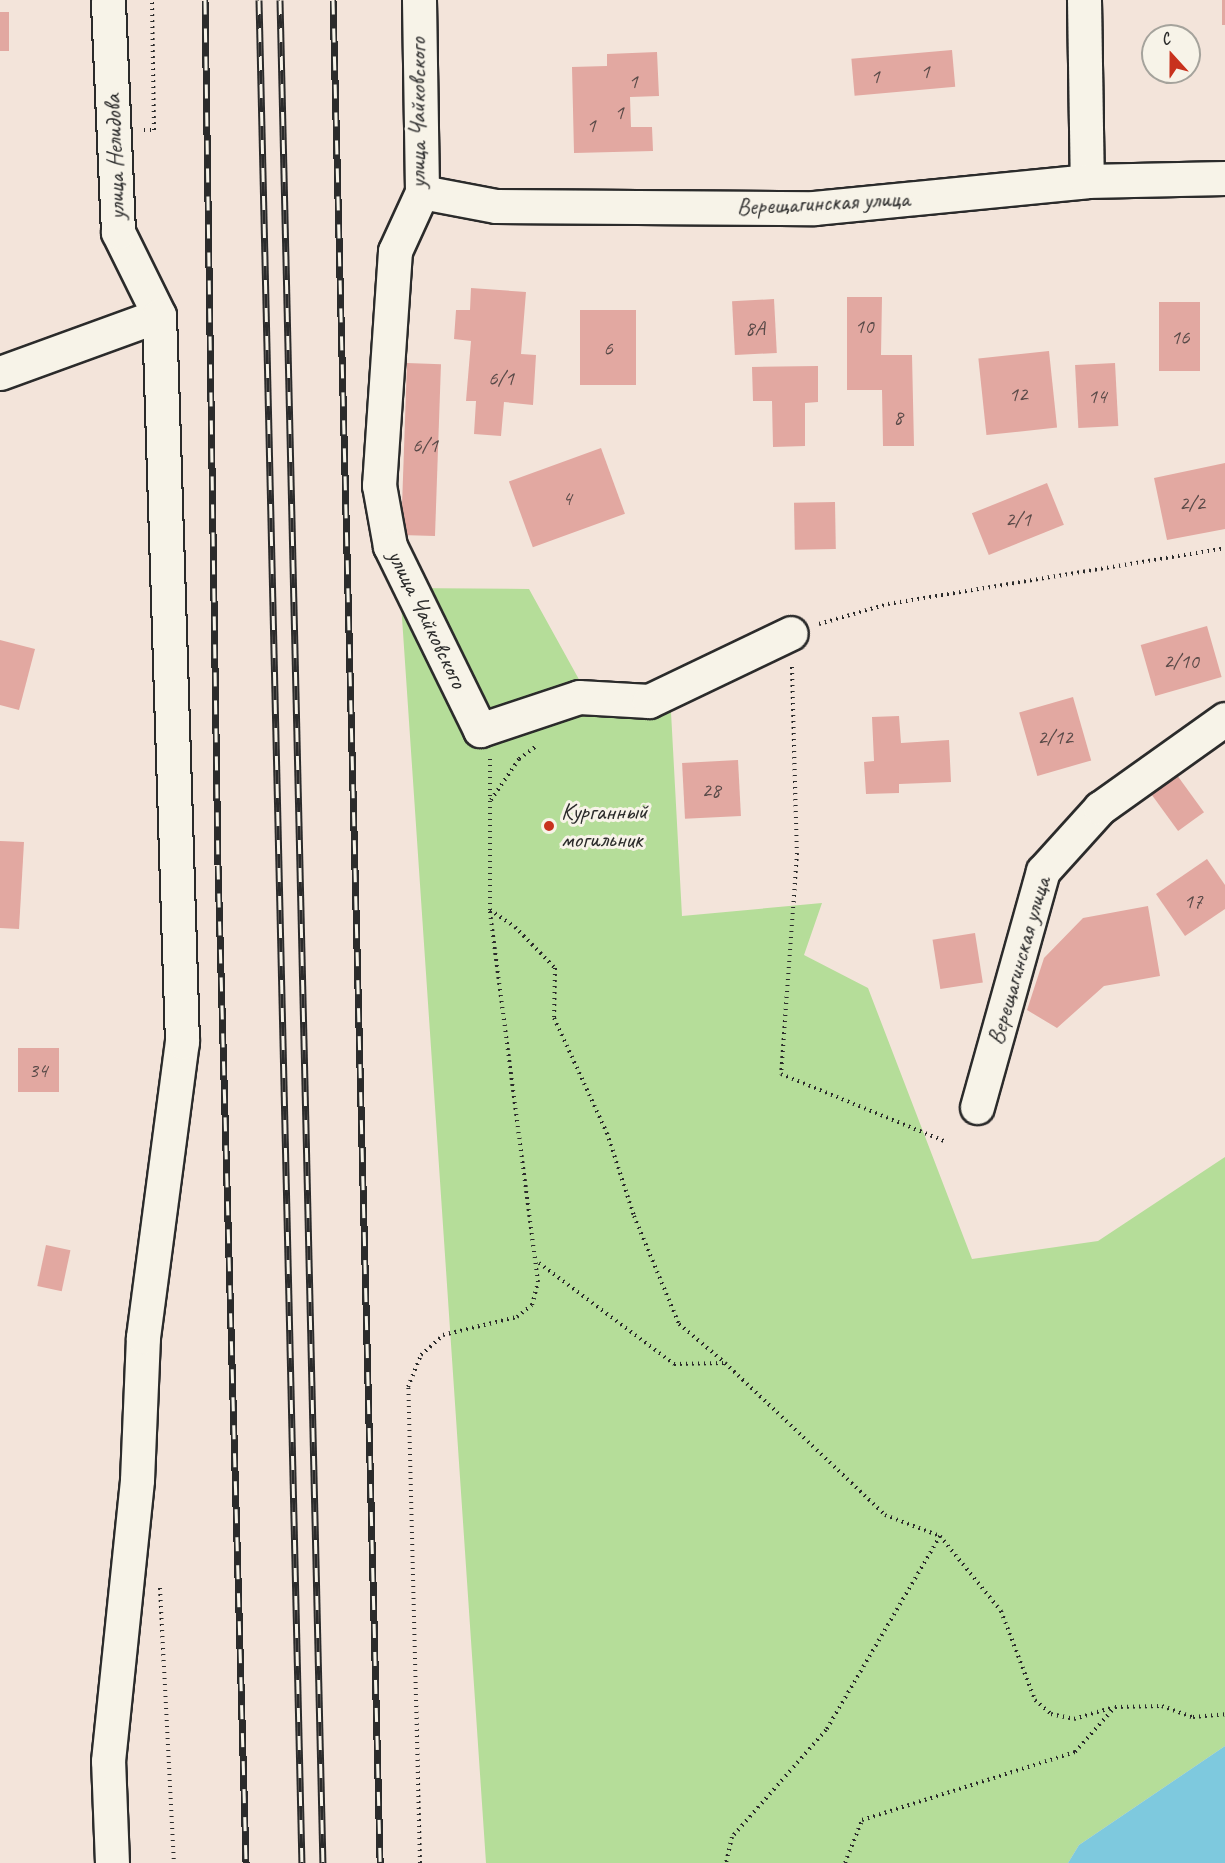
<!DOCTYPE html>
<html>
<head>
<meta charset="utf-8">
<style>
	body { margin:0 }
	#map { position:relative; width:1225px; height:1863px; overflow:hidden; background:#f3e4da; font-family:Caveat,sans-serif }
	div>[style] { position:absolute }
	[style*='--x'] { left:calc(var(--x)*1px); top:calc(var(--y)*1px); width:calc(var(--w)*1px); rotate:calc(var(--a)*1deg) }
	.green>* { inset:0; background:#b5dd99 }
	.water>* { inset:0; background:#7ec9de }
	.building>* { inset:0; background:#e2a8a1; transform-origin:0 0 }
	.path>* { height:4px; margin-top:-2px; transform-origin:0; background:repeating-linear-gradient(90deg,#2b2b2b 0 1.5px,transparent 0 6px) }
	.roads { filter:drop-shadow(2px 0 #2b2b2b) drop-shadow(-2px 0 #2b2b2b) drop-shadow(0 2px #2b2b2b) drop-shadow(0 -2px #2b2b2b) }
	.minor>* { height:33px; margin:-16.5px; padding:0 16.5px; transform-origin:16.5px; border-radius:16.5px; background:#f7f3e8 }
	.rail>* { height:7px; margin-top:-3.5px; transform-origin:0; background:repeating-linear-gradient(90deg,#f7f3e8 0 14px,#2b2b2b 0 28px); box-sizing:border-box; border-block:2px solid #2b2b2b }
	.dots>* { width:16px; height:16px; translate:-50% -50%; box-sizing:border-box; border:3px solid #f7f3e8; border-radius:50% }
	span { translate:-50% -50%; white-space:nowrap; text-align:center; line-height:1.15; -webkit-text-stroke:6px #f7f3e8; paint-order:stroke }
	.number-label { font-size:21px; color:#594a48 }
	.number-label span { -webkit-text-stroke-width:0 }
	.street-label { font-size:24px; color:#2b2b2b }
	.poi-label { font-size:24px; color:#2b2b2b }
	.left { translate:0 -50%; text-align:left }
	.north { position:absolute; left:1141px; top:24px; width:60px; height:60px; box-sizing:border-box; background:#f7f3e8; border:2px solid #a5a39c; border-radius:50%; rotate:339deg; font-size:16px; font-weight:700; line-height:24px; text-align:center; color:#2b2b2b }
	.north::after { content:''; display:block; margin:auto; width:21px; height:27px; background:#c8321e; clip-path:polygon(50% 0,100% 100%,50% 72%,0 100%) }
</style>
</head>
<body>
<div id="map">
	<div class="green">
		<i style="clip-path:polygon(400px 588px,529px 589px,592px 703px,671px 712px,682px 916px,822px 903px,804px 955px,868px 988px,972px 1259px,1098px 1241px,1225px 1157px,1225px 1746px,1079px 1845px,1068px 1863px,486px 1863px)"></i>
	</div>
	<div class="water">
		<i style="clip-path:polygon(1225px 1746px,1225px 1863px,1068px 1863px,1079px 1845px)"></i>
	</div>
	<div class="building">
		<i style="left:1222px;top:0;width:3px;height:25px"></i>
		<i style="left:0;top:12px;width:9px;height:39px"></i>
		<i style="left:952px;top:50px;width:37px;height:101px;rotate:85deg"></i>
		<i style="clip-path:polygon(657px 52px,659px 96px,630px 97px,631px 127px,652px 127px,653px 151px,574px 153px,572px 67px,607px 66px,607px 54px)"></i>
		<i style="clip-path:polygon(471px 288px,526px 292px,521px 354px,536px 355px,533px 405px,504px 402px,501px 436px,474px 434px,476px 401px,466px 401px,471px 341px,454px 339px,456px 310px,470px 310px)"></i>
		<i style="clip-path:polygon(847px 297px,882px 297px,881px 355px,912px 355px,914px 446px,883px 446px,882px 390px,847px 390px)"></i>
		<i style="left:774px;top:299px;width:54px;height:42px;rotate:87deg"></i>
		<i style="left:1159px;top:302px;width:41px;height:69px"></i>
		<i style="left:580px;top:310px;width:56px;height:75px"></i>
		<i style="left:1049px;top:351px;width:77px;height:71px;rotate:84deg"></i>
		<i style="left:407px;top:363px;width:34px;height:172px;rotate:2deg"></i>
		<i style="left:1115px;top:363px;width:63px;height:40px;rotate:87deg"></i>
		<i style="clip-path:polygon(818px 366px,818px 402px,805px 403px,805px 446px,773px 447px,772px 401px,753px 401px,752px 367px)"></i>
		<i style="left:601px;top:448px;width:70px;height:98px;rotate:70deg"></i>
		<i style="clip-path:polygon(1225px 463px,1225px 529px,1167px 540px,1154px 478px)"></i>
		<i style="left:1047px;top:483px;width:45px;height:81px;rotate:68deg"></i>
		<i style="left:835px;top:502px;width:47px;height:41px;rotate:89deg"></i>
		<i style="left:1207px;top:626px;width:53px;height:69px;rotate:74deg"></i>
		<i style="clip-path:polygon(0 640px,35px 649px,19px 710px,0 705px)"></i>
		<i style="left:1073px;top:697px;width:66px;height:56px;rotate:74deg"></i>
		<i style="clip-path:polygon(899px 716px,901px 743px,949px 740px,951px 782px,899px 784px,899px 793px,866px 794px,864px 762px,874px 761px,872px 717px)"></i>
		<i style="left:738px;top:760px;width:56px;height:56px;rotate:87deg"></i>
		<i style="left:1174px;top:771px;width:51px;height:32px;rotate:54deg"></i>
		<i style="clip-path:polygon(0 841px,24px 842px,19px 929px,0 928px)"></i>
		<i style="clip-path:polygon(1207px 859px,1225px 885px,1225px 909px,1185px 936px,1156px 894px)"></i>
		<i style="clip-path:polygon(1148px 906px,1160px 976px,1104px 986px,1057px 1028px,1027px 1010px,1044px 958px,1083px 918px)"></i>
		<i style="left:975px;top:933px;width:50px;height:43px;rotate:81deg"></i>
		<i style="left:18px;top:1048px;width:41px;height:44px"></i>
		<i style="left:46px;top:1245px;width:25px;height:42px;rotate:12deg"></i>
	</div>
	<div class="path">
		<i style="--x:144;--y:130;--w:10;--a:0"></i>
		<i style="--x:154;--y:130;--w:130;--a:-90.9"></i>
		<i style="--x:819;--y:624;--w:72;--a:-16.2"></i>
		<i style="--x:888;--y:604;--w:342;--a:-9.4"></i>
		<i style="--x:792;--y:667;--w:186;--a:88.5"></i>
		<i style="--x:797;--y:853;--w:222;--a:94.1"></i>
		<i style="--x:781;--y:1074;--w:176;--a:22.3"></i>
		<i style="--x:491;--y:800;--w:50;--a:-55.7"></i>
		<i style="--x:519;--y:759;--w:21;--a:-37"></i>
		<i style="--x:490;--y:910;--w:30;--a:34"></i>
		<i style="--x:515;--y:927;--w:57;--a:45.7"></i>
		<i style="--x:555;--y:968;--w:50;--a:91.1"></i>
		<i style="--x:554;--y:1018;--w:127;--a:65.3"></i>
		<i style="--x:607;--y:1133;--w:87;--a:72"></i>
		<i style="--x:634;--y:1216;--w:117;--a:67.4"></i>
		<i style="--x:679;--y:1324;--w:59;--a:40.2"></i>
		<i style="--x:539;--y:1263;--w:169;--a:36.8"></i>
		<i style="--x:674;--y:1364;--w:51;--a:-1.1"></i>
		<i style="--x:725;--y:1363;--w:221;--a:43.5"></i>
		<i style="--x:885;--y:1515;--w:59;--a:20.9"></i>
		<i style="--x:940;--y:1536;--w:225;--a:120.4"></i>
		<i style="--x:826;--y:1730;--w:142;--a:131.3"></i>
		<i style="--x:732;--y:1837;--w:27;--a:103"></i>
		<i style="--x:940;--y:1536;--w:97;--a:50.9"></i>
		<i style="--x:1001;--y:1611;--w:95;--a:69.1"></i>
		<i style="--x:1035;--y:1700;--w:21;--a:41"></i>
		<i style="--x:1051;--y:1714;--w:24;--a:12"></i>
		<i style="--x:1074;--y:1719;--w:42;--a:-16.7"></i>
		<i style="--x:160;--y:1588;--w:275;--a:87.1"></i>
		<i style="--x:420;--y:1863;--w:476;--a:-91.4"></i>
		<i style="--x:408;--y:1387;--w:35;--a:-68"></i>
		<i style="--x:421;--y:1355;--w:30;--a:-42"></i>
		<i style="--x:443;--y:1335;--w:76;--a:-13.7"></i>
		<i style="--x:517;--y:1317;--w:19;--a:-39"></i>
		<i style="--x:532;--y:1305;--w:24;--a:-75"></i>
		<i style="--x:538;--y:1282;--w:375;--a:-97.4"></i>
		<i style="--x:490;--y:910;--w:151;--a:-90"></i>
		<i style="--x:845;--y:1863;--w:46;--a:-68.4"></i>
		<i style="--x:862;--y:1820;--w:224;--a:-17.7"></i>
		<i style="--x:1075;--y:1752;--w:60;--a:-48.4"></i>
		<i style="--x:1115;--y:1707;--w:47;--a:-1.2"></i>
		<i style="--x:1162;--y:1706;--w:33;--a:20"></i>
		<i style="--x:1193;--y:1717;--w:32;--a:-5"></i>
	</div>
	<div class="roads">
		<div class="minor">
			<i style="--x:419;--y:0;--w:192;--a:89.1"></i>
			<i style="--x:422;--y:192;--w:65;--a:114.6"></i>
			<i style="--x:395;--y:251;--w:235;--a:93.9"></i>
			<i style="--x:379;--y:485;--w:62;--a:79.8"></i>
			<i style="--x:390;--y:546;--w:205;--a:63.9"></i>
			<i style="--x:480;--y:730;--w:104;--a:-18.4"></i>
			<i style="--x:579;--y:697;--w:70;--a:3.3"></i>
			<i style="--x:649;--y:701;--w:157;--a:-25.6"></i>
			<i style="--x:1084;--y:0;--w:181;--a:89.1"></i>
			<i style="--x:422;--y:192;--w:75;--a:10.7"></i>
			<i style="--x:496;--y:206;--w:318;--a:0.4"></i>
			<i style="--x:814;--y:208;--w:274;--a:-5.6"></i>
			<i style="--x:1087;--y:181;--w:138;--a:-1.2"></i>
			<i style="--x:0;--y:373;--w:169;--a:-20"></i>
			<i style="--x:159;--y:315;--w:93;--a:-116.3"></i>
			<i style="--x:118;--y:232;--w:232;--a:-92.5"></i>
			<i style="--x:977;--y:1107;--w:245;--a:-74.4"></i>
			<i style="--x:1043;--y:871;--w:85;--a:-47.9"></i>
			<i style="--x:1100;--y:808;--w:153;--a:-35.5"></i>
			<i style="--x:112;--y:1863;--w:102;--a:-92.2"></i>
			<i style="--x:108;--y:1761;--w:282;--a:-84.1"></i>
			<i style="--x:137;--y:1480;--w:143;--a:-87.6"></i>
			<i style="--x:143;--y:1337;--w:298;--a:-82.5"></i>
			<i style="--x:182;--y:1042;--w:727;--a:-91.81"></i>
		</div>
	</div>
	<div class="rail">
		<i style="--x:205;--y:0;--w:865;--a:89.14"></i>
		<i style="--x:218;--y:865;--w:998;--a:88.39"></i>
		<i style="--x:259;--y:0;--w:1863;--a:88.68"></i>
		<i style="--x:280;--y:0;--w:1863;--a:88.68"></i>
		<i style="--x:333;--y:0;--w:1864;--a:88.55"></i>
	</div>
	<div class="dots">
		<i style="left:549px;top:826px;background:#c8321e"></i>
	</div>
	<div class="number-label">
		<span style="left:925px;top:71px">1</span>
		<span style="left:875px;top:76px">1</span>
		<span style="left:633px;top:81px">1</span>
		<span style="left:619px;top:112px">1</span>
		<span style="left:591px;top:125px">1</span>
		<span style="left:864px;top:326px">10</span>
		<span style="left:755px;top:328px">8А</span>
		<span style="left:1180px;top:337px">16</span>
		<span style="left:608px;top:348px">6</span>
		<span style="left:501px;top:378px">6/1</span>
		<span style="left:1018px;top:394px">12</span>
		<span style="left:1097px;top:396px">14</span>
		<span style="left:898px;top:417px">8</span>
		<span style="left:425px;top:445px">6/1</span>
		<span style="left:567px;top:498px">4</span>
		<span style="left:1192px;top:503px">2/2</span>
		<span style="left:1018px;top:519px">2/1</span>
		<span style="left:1181px;top:661px">2/10</span>
		<span style="left:1055px;top:737px">2/12</span>
		<span style="left:711px;top:790px">28</span>
		<span style="left:1193px;top:901px">17</span>
		<span style="left:38px;top:1070px">34</span>
	</div>
	<div class="street-label">
		<span style="left:418px;top:113px;rotate:-90deg">улица Чайковского</span>
		<span style="left:115px;top:157px;rotate:-92deg">улица Нелидова</span>
		<span style="left:823px;top:203px;rotate:-3deg">Верещагинская улица</span>
		<span style="left:427px;top:619px;rotate:64deg">улица Чайковского</span>
		<span style="left:1019px;top:961px;rotate:-74deg">Верещагинская улица</span>
	</div>
	<div class="poi-label">
		<span class="left" style="left:561px;top:826px">Курганный<br>могильник</span>
	</div>
	<div class="north">С</div>
</div>
</body>
</html>
